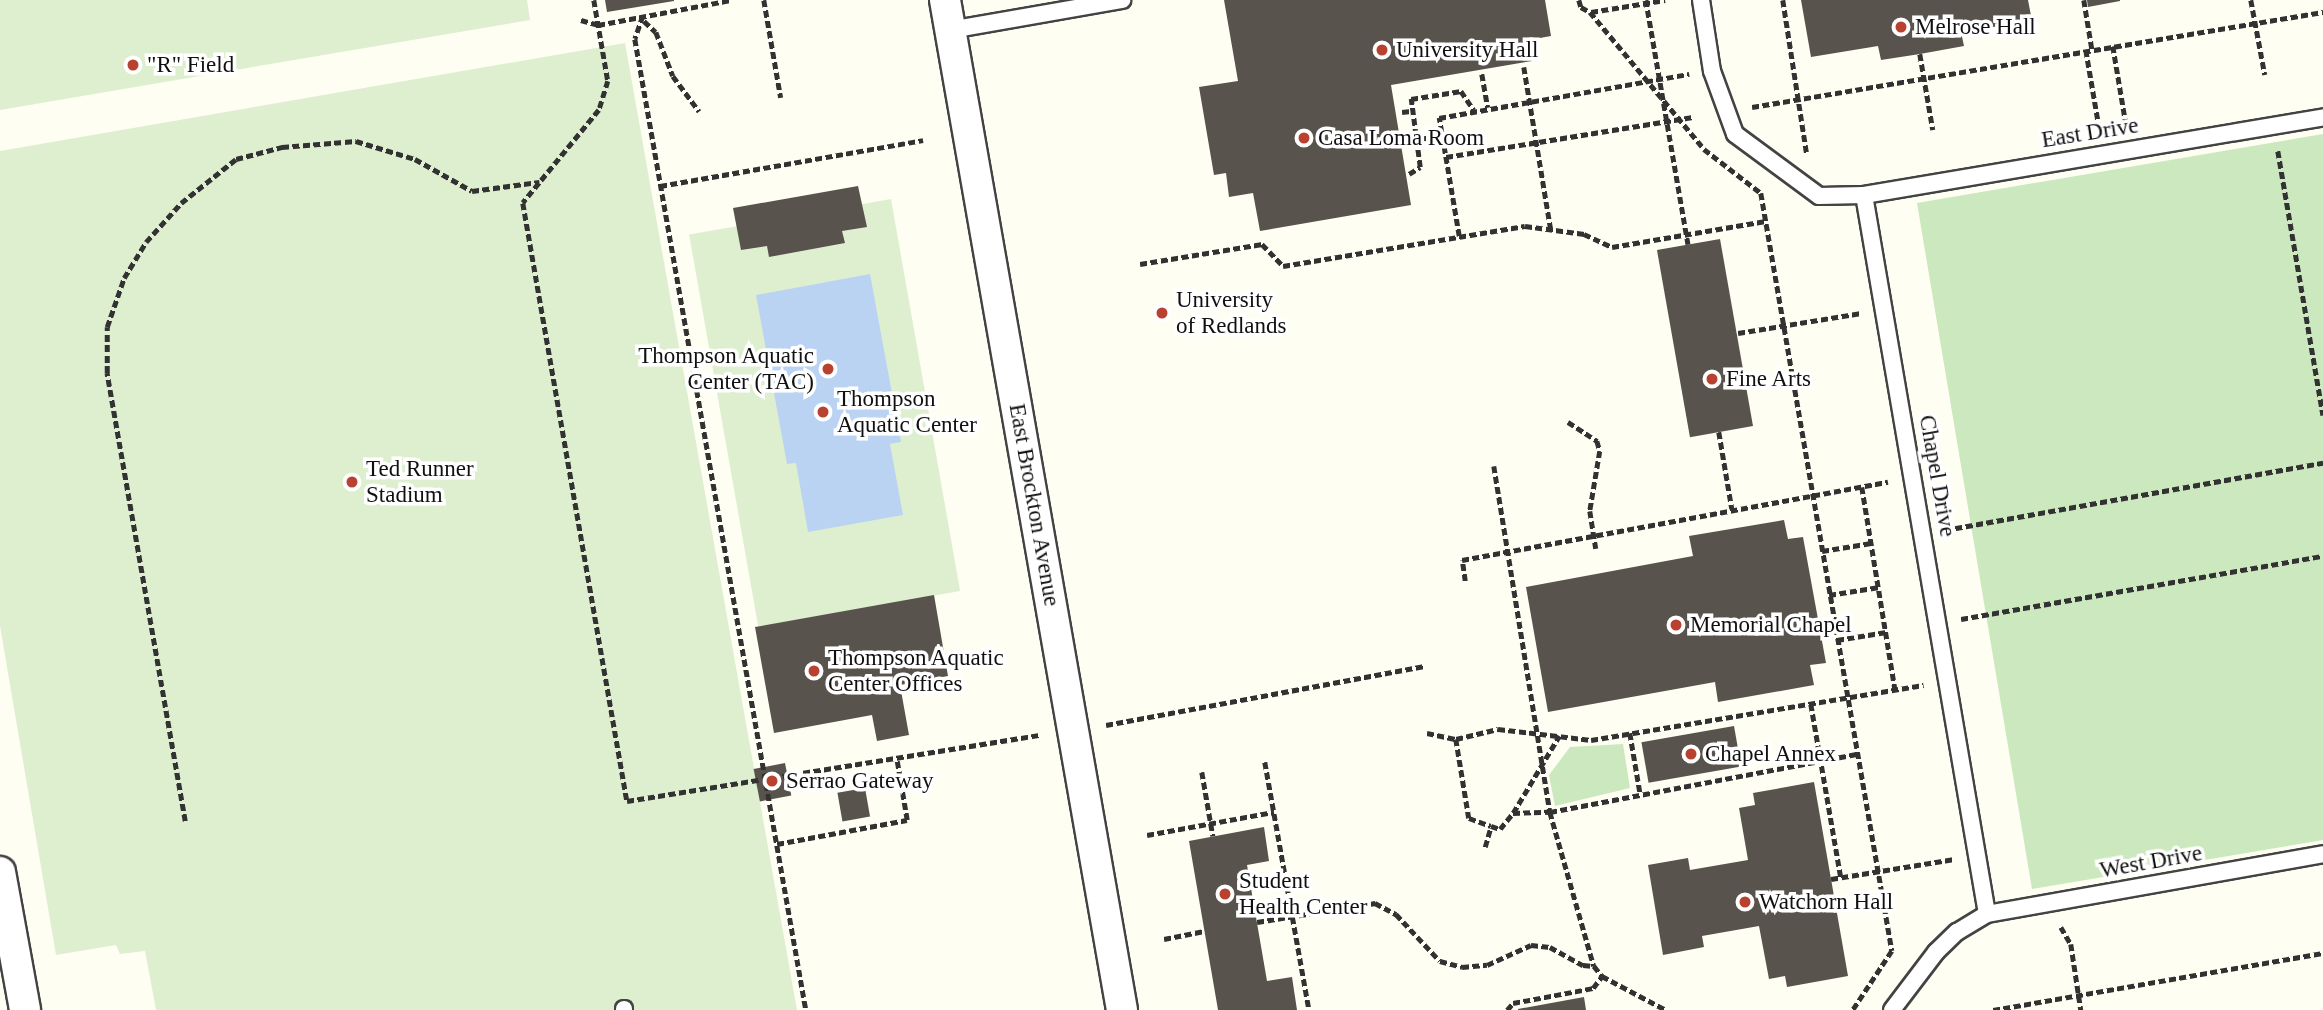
<!DOCTYPE html>
<html>
<head>
<meta charset="utf-8">
<style>
	body { margin:0 }
	#map { position:relative; width:2323px; height:1010px; overflow:hidden; background:#fefef3; font-family:"Times New Roman",serif }
	div>[style] { position:absolute }
	[style*='--x'] { left:calc(var(--x)*1px); top:calc(var(--y)*1px); width:calc(var(--w)*1px); rotate:calc(var(--a)*1deg) }
	.green>* { inset:0; background:#cce8be }
	.pitch>* { inset:0; background:#deefcf; transform-origin:0 0 }
	.water>* { inset:0; background:#bbd3f3 }
	.building>* { inset:0; background:#58534d; transform-origin:0 0 }
	.path>* { height:4.5px; margin-top:-2.25px; transform-origin:0; background:repeating-linear-gradient(90deg,#323232 0 7px,transparent 0 10.5px) }
	.roads { filter:drop-shadow(2px 0 #434343) drop-shadow(-2px 0 #434343) drop-shadow(0 2px #434343) drop-shadow(0 -2px #434343) }
	.lane>* { height:16px; margin:-8px; padding:0 8px; transform-origin:8px; border-radius:8px; background:#fff }
	.street>* { height:30px; margin:-15px; padding:0 15px; transform-origin:15px; border-radius:15px; background:#fff }
	.dots>* { width:19px; height:19px; translate:-50% -50%; box-sizing:border-box; border:4px solid #fff; border-radius:50% }
	span { translate:-50% -50%; white-space:nowrap; text-align:center; line-height:1.15; -webkit-text-stroke:7px #fff; paint-order:stroke }
	.poi-label { font-size:23px; color:#101010 }
	.left { translate:0 -50%; text-align:left }
	.right { translate:-100% -50%; text-align:right }
	.street-label { font-size:23px; color:#101010 }
</style>
</head>
<body>
<div id="map">
	<div class="green">
		<i style="clip-path:polygon(2323px 134px,2323px 840px,2032px 889px,1917px 203px)"></i>
		<i style="clip-path:polygon(1623px 744px,1630px 788px,1555px 806px,1549px 775px,1570px 747px)"></i>
	</div>
	<div class="pitch">
		<i style="clip-path:polygon(0 0,527px 0,530px 20px,0 110px)"></i>
		<i style="clip-path:polygon(625px 43px,797px 1010px,156px 1010px,145px 951px,120px 954px,116px 945px,56px 955px,0 626px,0 151px)"></i>
		<i style="left:891px;top:199px;width:398px;height:205px;rotate:80deg"></i>
	</div>
	<div class="water">
		<i style="clip-path:polygon(870px 274px,901px 442px,890px 444px,903px 515px,808px 532px,796px 463px,787px 464px,756px 295px)"></i>
	</div>
	<div class="building">
		<i style="clip-path:polygon(605px 0,674px 0,674px 1px,607px 12px)"></i>
		<i style="clip-path:polygon(1224px 0,1545px 0,1551px 36px,1529px 40px,1532px 61px,1391px 85px,1411px 205px,1260px 231px,1253px 193px,1229px 197px,1226px 173px,1214px 175px,1199px 87px,1238px 81px)"></i>
		<i style="clip-path:polygon(1801px 0,2028px 0,2032px 21px,1961px 32px,1964px 46px,1920px 54px,1881px 60px,1878px 46px,1811px 57px)"></i>
		<i style="clip-path:polygon(2087px 0,2120px 0,2120px 1px,2088px 7px)"></i>
		<i style="clip-path:polygon(858px 186px,867px 227px,842px 231px,845px 243px,769px 257px,767px 246px,741px 250px,733px 208px)"></i>
		<i style="left:1720px;top:239px;width:190px;height:64px;rotate:80deg"></i>
		<i style="clip-path:polygon(1784px 520px,1788px 539px,1803px 537px,1826px 663px,1810px 665px,1814px 685px,1718px 702px,1715px 682px,1548px 712px,1526px 587px,1693px 556px,1689px 536px)"></i>
		<i style="clip-path:polygon(934px 595px,948px 676px,900px 685px,909px 735px,877px 741px,872px 715px,774px 733px,755px 627px)"></i>
		<i style="left:1734px;top:726px;width:41px;height:94px;rotate:80deg"></i>
		<i style="left:785px;top:763px;width:33px;height:32px;rotate:79deg"></i>
		<i style="clip-path:polygon(1814px 782px,1848px 976px,1787px 987px,1785px 976px,1769px 979px,1759px 926px,1702px 936px,1704px 947px,1663px 955px,1648px 865px,1688px 858px,1690px 870px,1748px 860px,1739px 808px,1755px 805px,1753px 793px)"></i>
		<i style="left:865px;top:788px;width:29px;height:28px;rotate:80deg"></i>
		<i style="clip-path:polygon(1264px 827px,1269px 861px,1247px 865px,1267px 981px,1292px 977px,1297px 1010px,1218px 1010px,1189px 841px)"></i>
		<i style="clip-path:polygon(1584px 997px,1586px 1010px,1518px 1010px,1518px 1009px)"></i>
	</div>
	<div class="path">
		<i style="--x:594;--y:0;--w:82;--a:80.2"></i>
		<i style="--x:608;--y:81;--w:30;--a:107"></i>
		<i style="--x:599;--y:110;--w:120;--a:129.3"></i>
		<i style="--x:523;--y:203;--w:607;--a:80.13"></i>
		<i style="--x:627;--y:801;--w:418;--a:-9.1"></i>
		<i style="--x:764;--y:0;--w:99;--a:80.2"></i>
		<i style="--x:1579;--y:0;--w:7;--a:74"></i>
		<i style="--x:1581;--y:7;--w:10;--a:29"></i>
		<i style="--x:1590;--y:12;--w:178;--a:50.2"></i>
		<i style="--x:1704;--y:149;--w:72;--a:37.7"></i>
		<i style="--x:1761;--y:193;--w:769;--a:80.19"></i>
		<i style="--x:1892;--y:951;--w:71;--a:123.5"></i>
		<i style="--x:1646;--y:0;--w:248;--a:80.2"></i>
		<i style="--x:1783;--y:0;--w:157;--a:81.2"></i>
		<i style="--x:2084;--y:0;--w:50;--a:80.7"></i>
		<i style="--x:2251;--y:0;--w:76;--a:79.4"></i>
		<i style="--x:1591;--y:12;--w:75;--a:-9.2"></i>
		<i style="--x:643;--y:16;--w:24;--a:109"></i>
		<i style="--x:635;--y:39;--w:986;--a:80.01"></i>
		<i style="--x:581;--y:20;--w:18;--a:16"></i>
		<i style="--x:598;--y:25;--w:135;--a:-10.6"></i>
		<i style="--x:644;--y:21;--w:16;--a:43"></i>
		<i style="--x:656;--y:32;--w:47;--a:68.9"></i>
		<i style="--x:673;--y:76;--w:44;--a:53.4"></i>
		<i style="--x:2113;--y:46;--w:79;--a:80.5"></i>
		<i style="--x:2086;--y:50;--w:83;--a:80.3"></i>
		<i style="--x:1920;--y:54;--w:77;--a:80.3"></i>
		<i style="--x:1524;--y:67;--w:165;--a:80.6"></i>
		<i style="--x:1482;--y:74;--w:34;--a:80"></i>
		<i style="--x:1752;--y:107;--w:579;--a:-9.45"></i>
		<i style="--x:1402;--y:112;--w:9;--a:-6"></i>
		<i style="--x:1419;--y:139;--w:21;--a:-8"></i>
		<i style="--x:2278;--y:151;--w:268;--a:80.3"></i>
		<i style="--x:1446;--y:157;--w:250;--a:-9.2"></i>
		<i style="--x:1409;--y:174;--w:13;--a:-32"></i>
		<i style="--x:1420;--y:167;--w:69;--a:-97.5"></i>
		<i style="--x:1411;--y:99;--w:51;--a:-9.1"></i>
		<i style="--x:1461;--y:91;--w:23;--a:56"></i>
		<i style="--x:660;--y:186;--w:267;--a:-9.9"></i>
		<i style="--x:1459;--y:236;--w:120;--a:-99.6"></i>
		<i style="--x:1439;--y:118;--w:254;--a:-10"></i>
		<i style="--x:1140;--y:264;--w:124;--a:-9.3"></i>
		<i style="--x:1262;--y:244;--w:30;--a:46"></i>
		<i style="--x:1283;--y:266;--w:245;--a:-9.4"></i>
		<i style="--x:1525;--y:226;--w:60;--a:7.7"></i>
		<i style="--x:1584;--y:234;--w:31;--a:25"></i>
		<i style="--x:1612;--y:247;--w:156;--a:-9.6"></i>
		<i style="--x:1738;--y:333;--w:125;--a:-9.2"></i>
		<i style="--x:1568;--y:422;--w:35;--a:33"></i>
		<i style="--x:1597;--y:441;--w:10;--a:73"></i>
		<i style="--x:1600;--y:451;--w:61;--a:99.5"></i>
		<i style="--x:1590;--y:511;--w:38;--a:81"></i>
		<i style="--x:1719;--y:432;--w:78;--a:80.4"></i>
		<i style="--x:1494;--y:466;--w:351;--a:80.8"></i>
		<i style="--x:1550;--y:812;--w:160;--a:74.1"></i>
		<i style="--x:1594;--y:966;--w:13;--a:51"></i>
		<i style="--x:1602;--y:976;--w:72;--a:28"></i>
		<i style="--x:1862;--y:487;--w:205;--a:80.7"></i>
		<i style="--x:1945;--y:530;--w:384;--a:-10.1"></i>
		<i style="--x:1822;--y:551;--w:50;--a:-9.3"></i>
		<i style="--x:1465;--y:581;--w:21;--a:-98"></i>
		<i style="--x:1462;--y:560;--w:433;--a:-10.4"></i>
		<i style="--x:1829;--y:595;--w:51;--a:-9.1"></i>
		<i style="--x:1961;--y:619;--w:367;--a:-9.9"></i>
		<i style="--x:1837;--y:640;--w:50;--a:-9.3"></i>
		<i style="--x:1811;--y:704;--w:176;--a:80.2"></i>
		<i style="--x:1106;--y:725;--w:324;--a:-10.5"></i>
		<i style="--x:1427;--y:733;--w:30;--a:12"></i>
		<i style="--x:1456;--y:739;--w:43;--a:-13.4"></i>
		<i style="--x:1498;--y:729;--w:94;--a:6.7"></i>
		<i style="--x:1591;--y:740;--w:337;--a:-9.4"></i>
		<i style="--x:1630;--y:733;--w:60;--a:80.4"></i>
		<i style="--x:1456;--y:739;--w:80;--a:80.7"></i>
		<i style="--x:1469;--y:818;--w:23;--a:20"></i>
		<i style="--x:1265;--y:762;--w:252;--a:79.9"></i>
		<i style="--x:1202;--y:772;--w:65;--a:80.2"></i>
		<i style="--x:1513;--y:813;--w:37;--a:-2"></i>
		<i style="--x:1550;--y:812;--w:312;--a:-10.7"></i>
		<i style="--x:185;--y:821;--w:455;--a:-99.9"></i>
		<i style="--x:107;--y:373;--w:46;--a:-90"></i>
		<i style="--x:107;--y:327;--w:52;--a:-70.9"></i>
		<i style="--x:124;--y:278;--w:42;--a:-58.6"></i>
		<i style="--x:146;--y:242;--w:52;--a:-48.1"></i>
		<i style="--x:181;--y:203;--w:70;--a:-38.7"></i>
		<i style="--x:236;--y:159;--w:48;--a:-14.6"></i>
		<i style="--x:282;--y:147;--w:74;--a:-4.6"></i>
		<i style="--x:356;--y:141;--w:62;--a:17"></i>
		<i style="--x:415;--y:159;--w:65;--a:29.3"></i>
		<i style="--x:472;--y:191;--w:68;--a:-7.7"></i>
		<i style="--x:1147;--y:835;--w:129;--a:-10.3"></i>
		<i style="--x:777;--y:844;--w:132;--a:-10.5"></i>
		<i style="--x:907;--y:820;--w:60;--a:-99.6"></i>
		<i style="--x:1485;--y:847;--w:22;--a:-74"></i>
		<i style="--x:1491;--y:826;--w:9;--a:18"></i>
		<i style="--x:1500;--y:829;--w:21;--a:-51"></i>
		<i style="--x:1513;--y:813;--w:90;--a:-59.1"></i>
		<i style="--x:1831;--y:879;--w:125;--a:-9.2"></i>
		<i style="--x:1257;--y:922;--w:120;--a:-9.1"></i>
		<i style="--x:1375;--y:903;--w:24;--a:28"></i>
		<i style="--x:1396;--y:914;--w:64;--a:46.9"></i>
		<i style="--x:1440;--y:961;--w:23;--a:15"></i>
		<i style="--x:1462;--y:967;--w:25;--a:-5"></i>
		<i style="--x:1487;--y:965;--w:48;--a:-24.4"></i>
		<i style="--x:1531;--y:945;--w:19;--a:6"></i>
		<i style="--x:1550;--y:947;--w:38;--a:29"></i>
		<i style="--x:1583;--y:965;--w:11;--a:5"></i>
		<i style="--x:2061;--y:927;--w:20;--a:60"></i>
		<i style="--x:2071;--y:944;--w:67;--a:81.4"></i>
		<i style="--x:1164;--y:939;--w:41;--a:-11.3"></i>
		<i style="--x:1507;--y:1010;--w:9;--a:-49"></i>
		<i style="--x:1513;--y:1003;--w:81;--a:-10.6"></i>
		<i style="--x:1593;--y:988;--w:15;--a:-53"></i>
		<i style="--x:1993;--y:1010;--w:335;--a:-9.8"></i>
	</div>
	<div class="roads">
		<div class="lane">
			<i style="--x:1701;--y:0;--w:72;--a:81.2"></i>
			<i style="--x:1712;--y:71;--w:67;--a:69.9"></i>
			<i style="--x:1735;--y:134;--w:104;--a:36.4"></i>
			<i style="--x:1819;--y:196;--w:45;--a:-1.3"></i>
			<i style="--x:1864;--y:195;--w:466;--a:-9.6"></i>
			<i style="--x:950;--y:30;--w:175;--a:-9.9"></i>
			<i style="--x:1864;--y:195;--w:729;--a:80.29"></i>
			<i style="--x:624;--y:1009;--w:1;--a:90"></i>
			<i style="--x:1892;--y:1010;--w:73;--a:-52.8"></i>
			<i style="--x:1936;--y:952;--w:29;--a:-44"></i>
			<i style="--x:1957;--y:932;--w:35;--a:-31"></i>
			<i style="--x:1987;--y:914;--w:341;--a:-10.1"></i>
		</div>
		<div class="street">
			<i style="--x:945;--y:0;--w:1025;--a:80.06"></i>
			<i style="--x:0;--y:872;--w:140;--a:79.7"></i>
		</div>
	</div>
	<div class="dots">
		<i style="left:1901px;top:27px;background:#b8422f"></i>
		<i style="left:1382px;top:50px;background:#b8422f"></i>
		<i style="left:133px;top:65px;background:#b8422f"></i>
		<i style="left:1304px;top:138px;background:#b8422f"></i>
		<i style="left:1162px;top:313px;background:#b8422f"></i>
		<i style="left:828px;top:369px;background:#b8422f"></i>
		<i style="left:1712px;top:379px;background:#b8422f"></i>
		<i style="left:823px;top:412px;background:#b8422f"></i>
		<i style="left:352px;top:482px;background:#b8422f"></i>
		<i style="left:1676px;top:625px;background:#b8422f"></i>
		<i style="left:814px;top:671px;background:#b8422f"></i>
		<i style="left:1691px;top:754px;background:#b8422f"></i>
		<i style="left:772px;top:781px;background:#b8422f"></i>
		<i style="left:1225px;top:894px;background:#b8422f"></i>
		<i style="left:1745px;top:902px;background:#b8422f"></i>
	</div>
	<div class="poi-label">
		<span class="left" style="left:1915px;top:27px">Melrose Hall</span>
		<span class="left" style="left:1396px;top:50px">University Hall</span>
		<span class="left" style="left:147px;top:65px">"R" Field</span>
		<span class="left" style="left:1318px;top:138px">Casa Loma Room</span>
		<span class="left" style="left:1176px;top:313px">University<br>of Redlands</span>
		<span class="right" style="left:814px;top:369px">Thompson Aquatic<br>Center (TAC)</span>
		<span class="left" style="left:1726px;top:379px">Fine Arts</span>
		<span class="left" style="left:837px;top:412px">Thompson<br>Aquatic Center</span>
		<span class="left" style="left:366px;top:482px">Ted Runner<br>Stadium</span>
		<span class="left" style="left:1690px;top:625px">Memorial Chapel</span>
		<span class="left" style="left:828px;top:671px">Thompson Aquatic<br>Center Offices</span>
		<span class="left" style="left:1705px;top:754px">Chapel Annex</span>
		<span class="left" style="left:786px;top:781px">Serrao Gateway</span>
		<span class="left" style="left:1239px;top:894px">Student<br>Health Center</span>
		<span class="left" style="left:1759px;top:902px">Watchorn Hall</span>
	</div>
	<div class="street-label">
		<span style="left:2090px;top:133px;rotate:-9deg">East Drive</span>
		<span style="left:1937px;top:476px;rotate:80deg">Chapel Drive</span>
		<span style="left:1034px;top:505px;rotate:80deg">East Brockton Avenue</span>
		<span style="left:2151px;top:862px;rotate:-10deg">West Drive</span>
	</div>
</div>
</body>
</html>
